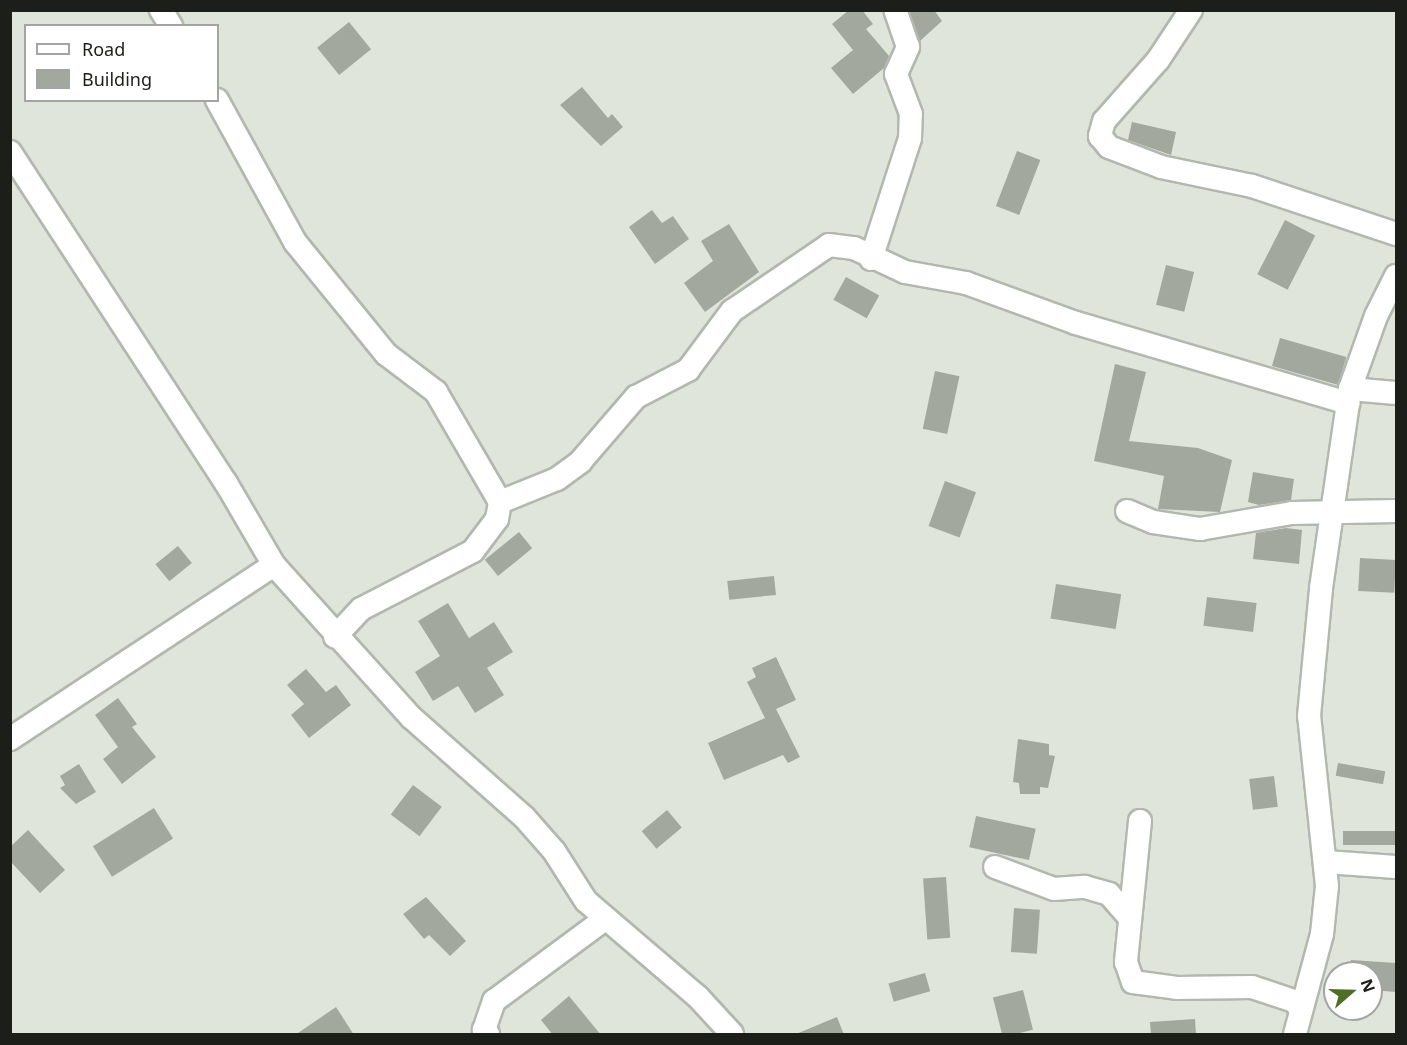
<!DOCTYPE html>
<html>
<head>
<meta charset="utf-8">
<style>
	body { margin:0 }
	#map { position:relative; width:1407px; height:1045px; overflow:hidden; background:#dfe5db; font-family:"Noto Sans",sans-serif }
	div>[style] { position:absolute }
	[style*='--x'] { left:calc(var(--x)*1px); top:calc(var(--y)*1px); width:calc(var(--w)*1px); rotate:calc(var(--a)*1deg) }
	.building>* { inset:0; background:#a3a89e; transform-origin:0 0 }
	.roads { filter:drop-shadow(2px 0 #b2b8ae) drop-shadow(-2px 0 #b2b8ae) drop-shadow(0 2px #b2b8ae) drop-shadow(0 -2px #b2b8ae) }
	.minor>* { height:22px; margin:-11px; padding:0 11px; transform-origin:11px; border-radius:11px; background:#fff }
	span { translate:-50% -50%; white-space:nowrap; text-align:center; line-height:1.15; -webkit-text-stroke:4.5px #fff; paint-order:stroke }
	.frame { position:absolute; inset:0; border:12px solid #1c1e1a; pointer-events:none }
	.legend { position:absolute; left:24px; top:24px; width:195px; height:78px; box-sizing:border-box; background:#fff; border:2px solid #a4a5a3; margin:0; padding:8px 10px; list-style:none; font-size:18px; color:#1c1e1a }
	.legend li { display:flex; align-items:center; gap:12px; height:30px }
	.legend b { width:30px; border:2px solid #a4a5a3 }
	.north { position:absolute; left:1323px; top:961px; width:60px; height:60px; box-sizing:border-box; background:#fff; border:2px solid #a4a5a3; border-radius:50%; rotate:70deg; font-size:16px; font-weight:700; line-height:24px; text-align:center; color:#1c1e1a }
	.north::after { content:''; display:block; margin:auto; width:21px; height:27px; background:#4d6f28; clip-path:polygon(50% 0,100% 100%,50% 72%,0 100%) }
</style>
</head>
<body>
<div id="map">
	<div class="building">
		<i style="clip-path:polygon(849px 10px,862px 10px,873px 24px,866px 29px,889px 56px,884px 68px,853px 94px,831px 68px,853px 50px,832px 24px)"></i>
		<i style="clip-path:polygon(909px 10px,934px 10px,942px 21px,920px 41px)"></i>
		<i style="left:349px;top:22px;width:35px;height:41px;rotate:51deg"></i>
		<i style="clip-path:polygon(582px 87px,608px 118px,612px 114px,623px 127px,601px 146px,560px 105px)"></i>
		<i style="clip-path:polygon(1132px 122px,1176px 132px,1171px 155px,1128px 140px)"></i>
		<i style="left:1017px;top:151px;width:25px;height:59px;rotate:21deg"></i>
		<i style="clip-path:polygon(652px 210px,662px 223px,673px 216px,689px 239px,655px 264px,629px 227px)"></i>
		<i style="left:1285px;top:220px;width:34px;height:61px;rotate:27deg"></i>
		<i style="clip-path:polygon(729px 224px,759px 272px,705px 312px,684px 283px,713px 261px,701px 241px)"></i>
		<i style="left:1166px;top:265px;width:29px;height:41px;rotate:14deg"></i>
		<i style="left:846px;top:277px;width:38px;height:26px;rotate:29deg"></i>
		<i style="left:1280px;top:338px;width:69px;height:29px;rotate:16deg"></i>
		<i style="clip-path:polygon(1115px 364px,1146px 372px,1129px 441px,1198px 448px,1232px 460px,1220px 512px,1158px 509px,1164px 476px,1094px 461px)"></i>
		<i style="left:935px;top:371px;width:25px;height:59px;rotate:12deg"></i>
		<i style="clip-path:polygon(1253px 472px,1294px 479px,1291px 500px,1259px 505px,1248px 502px)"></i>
		<i style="left:945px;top:481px;width:33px;height:48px;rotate:20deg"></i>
		<i style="clip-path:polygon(1286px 528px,1302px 530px,1299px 564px,1253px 559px,1256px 533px)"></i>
		<i style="left:519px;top:532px;width:21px;height:44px;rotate:51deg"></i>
		<i style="left:178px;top:546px;width:22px;height:29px;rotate:51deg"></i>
		<i style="left:1360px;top:558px;width:36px;height:33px;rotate:3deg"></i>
		<i style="left:774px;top:576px;width:19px;height:47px;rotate:84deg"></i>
		<i style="left:1056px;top:584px;width:66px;height:35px;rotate:9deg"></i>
		<i style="left:1207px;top:597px;width:50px;height:29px;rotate:7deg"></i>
		<i style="clip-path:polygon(448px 603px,469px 638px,494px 622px,513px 652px,487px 668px,504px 695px,475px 713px,458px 686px,433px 701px,415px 672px,440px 656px,418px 621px)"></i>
		<i style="clip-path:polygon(776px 657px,796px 700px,776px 709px,800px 757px,788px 763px,783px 755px,724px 780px,708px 743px,765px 718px,747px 682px,756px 677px,752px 668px)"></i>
		<i style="clip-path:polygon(306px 669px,326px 692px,336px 685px,351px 705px,309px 738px,291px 715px,304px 704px,287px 685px)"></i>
		<i style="clip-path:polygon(118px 698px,137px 724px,132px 727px,156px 757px,122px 784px,103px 759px,118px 747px,95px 715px)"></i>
		<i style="clip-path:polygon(1018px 739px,1049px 744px,1049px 755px,1055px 756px,1048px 788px,1040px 787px,1040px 794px,1020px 794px,1019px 783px,1013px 782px)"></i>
		<i style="left:1338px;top:763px;width:48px;height:13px;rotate:10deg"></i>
		<i style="clip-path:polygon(79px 764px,96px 792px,76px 804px,60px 788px,65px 785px,60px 776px)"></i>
		<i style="left:1274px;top:776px;width:31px;height:25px;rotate:83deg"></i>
		<i style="left:413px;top:785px;width:36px;height:37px;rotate:37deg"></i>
		<i style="left:154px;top:808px;width:36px;height:72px;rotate:58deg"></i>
		<i style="left:667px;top:810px;width:23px;height:33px;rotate:50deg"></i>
		<i style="left:976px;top:816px;width:61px;height:32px;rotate:12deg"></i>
		<i style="clip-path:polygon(28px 830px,65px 870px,40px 893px,10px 861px,10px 847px)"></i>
		<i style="left:1343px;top:831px;width:53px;height:14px"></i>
		<i style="left:946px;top:877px;width:61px;height:23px;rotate:86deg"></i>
		<i style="clip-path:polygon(426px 897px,466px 941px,450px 956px,429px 935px,424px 939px,403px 914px)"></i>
		<i style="left:1014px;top:908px;width:26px;height:44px;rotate:4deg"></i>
		<i style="clip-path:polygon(1351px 960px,1396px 963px,1396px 992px,1371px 990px,1371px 973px,1350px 973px)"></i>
		<i style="left:925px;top:973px;width:19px;height:38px;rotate:74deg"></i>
		<i style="left:1023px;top:990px;width:41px;height:31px;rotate:76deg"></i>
		<i style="clip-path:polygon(569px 996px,601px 1035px,553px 1035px,541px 1020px)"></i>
		<i style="clip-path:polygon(336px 1007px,354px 1035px,295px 1035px)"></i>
		<i style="clip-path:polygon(837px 1017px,844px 1035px,796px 1035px,796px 1034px)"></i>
		<i style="clip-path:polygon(1195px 1019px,1196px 1035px,1151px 1035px,1150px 1022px)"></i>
	</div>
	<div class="roads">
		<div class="minor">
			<i style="--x:161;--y:10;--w:19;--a:58"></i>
			<i style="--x:1191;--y:10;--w:60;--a:123.4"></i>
			<i style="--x:1158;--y:60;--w:81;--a:131.5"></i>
			<i style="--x:1104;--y:121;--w:16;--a:105"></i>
			<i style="--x:1100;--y:136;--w:14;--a:51"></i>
			<i style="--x:1109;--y:147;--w:56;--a:21"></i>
			<i style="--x:1161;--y:167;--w:93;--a:11.8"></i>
			<i style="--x:1252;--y:186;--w:152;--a:18.4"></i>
			<i style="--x:217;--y:100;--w:162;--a:61.2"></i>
			<i style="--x:295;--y:242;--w:144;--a:50.9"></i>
			<i style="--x:386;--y:354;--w:63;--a:37.2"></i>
			<i style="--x:436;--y:392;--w:127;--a:59.8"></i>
			<i style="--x:500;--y:502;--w:17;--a:100"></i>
			<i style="--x:497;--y:519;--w:40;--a:127"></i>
			<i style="--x:473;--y:551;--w:126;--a:152.6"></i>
			<i style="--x:361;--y:609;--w:38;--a:133"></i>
			<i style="--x:10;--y:152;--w:395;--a:56.9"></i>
			<i style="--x:226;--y:483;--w:95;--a:59.7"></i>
			<i style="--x:274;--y:565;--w:206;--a:48"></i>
			<i style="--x:412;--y:718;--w:149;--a:41.5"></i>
			<i style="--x:524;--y:817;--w:45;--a:48.6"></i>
			<i style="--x:554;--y:851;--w:59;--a:57.4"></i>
			<i style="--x:586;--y:901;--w:148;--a:40.6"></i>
			<i style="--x:698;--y:997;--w:50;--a:47.4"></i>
			<i style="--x:871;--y:259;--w:127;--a:-72.1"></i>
			<i style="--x:910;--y:138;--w:24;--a:-88"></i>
			<i style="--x:911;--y:114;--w:43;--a:-110.6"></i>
			<i style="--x:896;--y:74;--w:30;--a:-66"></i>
			<i style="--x:908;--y:47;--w:39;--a:-109"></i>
			<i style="--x:1350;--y:389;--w:46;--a:5"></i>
			<i style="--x:500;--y:502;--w:61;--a:-22"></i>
			<i style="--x:557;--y:479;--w:29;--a:-36"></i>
			<i style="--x:580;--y:462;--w:86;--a:-49.3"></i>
			<i style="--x:636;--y:397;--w:59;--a:-27.4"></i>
			<i style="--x:688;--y:370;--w:74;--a:-53.3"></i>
			<i style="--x:732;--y:311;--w:117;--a:-34.2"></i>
			<i style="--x:829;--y:245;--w:25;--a:7"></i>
			<i style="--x:854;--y:248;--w:56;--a:25.2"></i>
			<i style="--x:905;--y:272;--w:62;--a:10.2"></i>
			<i style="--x:966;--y:283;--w:117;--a:20"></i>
			<i style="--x:1076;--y:323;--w:284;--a:16.4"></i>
			<i style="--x:1127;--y:511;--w:28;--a:23"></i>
			<i style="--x:1153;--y:522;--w:48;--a:8.5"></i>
			<i style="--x:1200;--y:529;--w:93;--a:-9.9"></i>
			<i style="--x:1292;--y:513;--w:104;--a:-1.1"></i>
			<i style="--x:10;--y:739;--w:316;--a:-33.4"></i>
			<i style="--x:1140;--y:821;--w:142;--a:95.7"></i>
			<i style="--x:1126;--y:962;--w:21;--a:71"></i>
			<i style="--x:1133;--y:982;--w:44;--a:7.8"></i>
			<i style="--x:1177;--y:988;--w:75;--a:-0.8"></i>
			<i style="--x:1252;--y:987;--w:44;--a:18.4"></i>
			<i style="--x:1294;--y:1001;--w:11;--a:49"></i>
			<i style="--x:1326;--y:862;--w:70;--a:4.1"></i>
			<i style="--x:995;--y:867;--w:63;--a:20.4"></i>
			<i style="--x:1054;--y:889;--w:31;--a:-4"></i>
			<i style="--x:1085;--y:887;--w:25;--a:16"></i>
			<i style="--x:1109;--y:894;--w:29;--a:49"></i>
			<i style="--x:488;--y:1034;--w:6;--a:-135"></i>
			<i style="--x:484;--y:1030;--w:31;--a:-71"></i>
			<i style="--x:494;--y:1001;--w:139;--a:-36.5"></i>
			<i style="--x:1295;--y:1034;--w:104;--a:-74.9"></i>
			<i style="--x:1322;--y:934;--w:48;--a:-84.1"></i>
			<i style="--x:1327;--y:886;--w:171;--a:-96"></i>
			<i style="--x:1309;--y:716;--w:129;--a:-84.6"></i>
			<i style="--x:1321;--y:588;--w:201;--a:-81.7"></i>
			<i style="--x:1350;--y:389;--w:77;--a:-70.4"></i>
			<i style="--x:1376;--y:316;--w:45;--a:-63.4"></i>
		</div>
	</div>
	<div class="frame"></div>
	<ul class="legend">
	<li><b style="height:8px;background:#fff"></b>Road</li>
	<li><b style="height:16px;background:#a3a89e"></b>Building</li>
	</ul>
	<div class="north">N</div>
</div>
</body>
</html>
